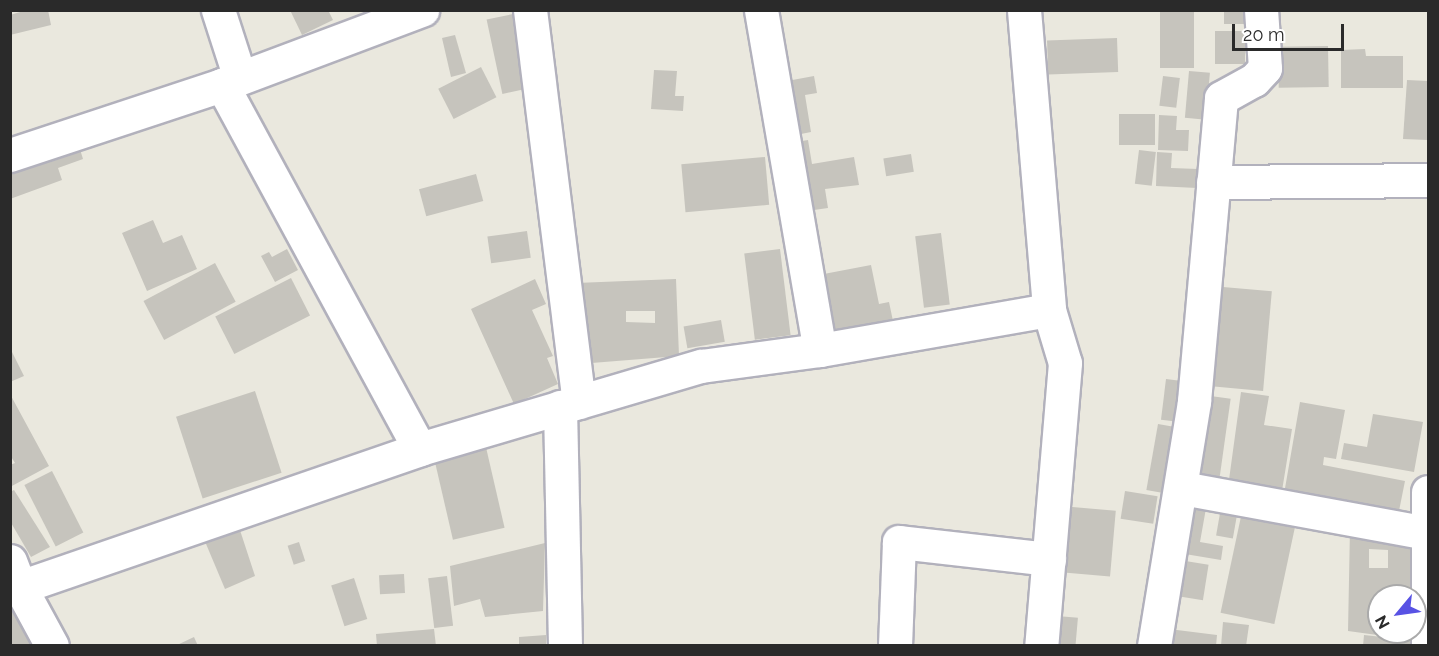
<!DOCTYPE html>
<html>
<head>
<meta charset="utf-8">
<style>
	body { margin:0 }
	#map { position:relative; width:1439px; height:656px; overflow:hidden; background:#eae8de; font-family:Raleway,sans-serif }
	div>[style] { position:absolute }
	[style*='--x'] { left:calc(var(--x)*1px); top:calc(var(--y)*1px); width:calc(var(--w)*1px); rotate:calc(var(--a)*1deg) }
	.building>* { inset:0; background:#c6c4bd; transform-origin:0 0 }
	.roads { filter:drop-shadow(2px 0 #b2b1bc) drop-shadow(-2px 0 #b2b1bc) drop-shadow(0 2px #b2b1bc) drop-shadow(0 -2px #b2b1bc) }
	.street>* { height:33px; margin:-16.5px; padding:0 16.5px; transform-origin:16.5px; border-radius:16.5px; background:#fff }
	span { translate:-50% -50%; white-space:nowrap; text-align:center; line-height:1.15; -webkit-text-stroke:6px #fff; paint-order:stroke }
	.frame { position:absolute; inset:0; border:12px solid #2a2a2a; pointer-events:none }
	.north { position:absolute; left:1367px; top:584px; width:60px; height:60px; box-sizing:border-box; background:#fff; border:2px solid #aaa; border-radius:50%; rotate:241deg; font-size:16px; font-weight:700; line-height:24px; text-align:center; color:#2a2a2a }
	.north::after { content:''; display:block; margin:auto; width:21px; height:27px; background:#5852e4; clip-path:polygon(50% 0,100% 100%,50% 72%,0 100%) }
	.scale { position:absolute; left:1232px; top:24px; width:112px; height:27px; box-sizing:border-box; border:3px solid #2a2a2a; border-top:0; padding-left:8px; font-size:18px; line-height:21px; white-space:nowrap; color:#2a2a2a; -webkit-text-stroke:4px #fff; paint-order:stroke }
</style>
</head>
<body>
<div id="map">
	<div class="building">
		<i style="clip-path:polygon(27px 10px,48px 10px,51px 25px,10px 35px,10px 15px)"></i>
		<i style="clip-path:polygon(290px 10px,328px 10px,333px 20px,302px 35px)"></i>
		<i style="left:1160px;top:10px;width:34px;height:58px"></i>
		<i style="left:1224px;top:10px;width:23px;height:14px"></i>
		<i style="left:513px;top:14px;width:76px;height:27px;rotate:78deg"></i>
		<i style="left:1215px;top:31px;width:30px;height:33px"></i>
		<i style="clip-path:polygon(455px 35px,466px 73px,451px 77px,442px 38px)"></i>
		<i style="left:1117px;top:38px;width:34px;height:70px;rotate:88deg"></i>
		<i style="left:1328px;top:46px;width:41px;height:50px;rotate:89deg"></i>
		<i style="clip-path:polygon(1365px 49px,1366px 56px,1403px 56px,1403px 88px,1341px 88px,1341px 50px)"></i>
		<i style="left:481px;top:67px;width:34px;height:48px;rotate:63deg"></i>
		<i style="clip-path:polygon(654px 70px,677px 71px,675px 96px,684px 96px,683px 111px,651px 109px)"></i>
		<i style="left:1189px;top:71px;width:21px;height:47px;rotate:5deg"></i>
		<i style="clip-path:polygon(814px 76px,817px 93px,805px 95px,811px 132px,796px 135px,787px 81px)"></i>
		<i style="left:1163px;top:76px;width:17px;height:30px;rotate:7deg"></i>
		<i style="clip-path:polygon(1407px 80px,1428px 81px,1428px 140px,1403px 139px)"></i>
		<i style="left:1119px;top:114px;width:36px;height:31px"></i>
		<i style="clip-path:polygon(1159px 115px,1177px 116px,1176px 130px,1189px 130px,1188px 151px,1158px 150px)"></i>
		<i style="clip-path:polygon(808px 140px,812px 164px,854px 157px,859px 185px,825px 189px,828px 208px,807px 211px,796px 142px)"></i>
		<i style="clip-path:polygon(79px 146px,83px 159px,58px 168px,62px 180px,10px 199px,10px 171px)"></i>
		<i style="left:1139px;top:150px;width:17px;height:34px;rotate:7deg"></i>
		<i style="clip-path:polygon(1157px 152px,1172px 153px,1171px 168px,1198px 169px,1197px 188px,1156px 186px)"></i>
		<i style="left:911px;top:154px;width:18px;height:28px;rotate:81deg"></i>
		<i style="left:765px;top:157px;width:48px;height:84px;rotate:85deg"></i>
		<i style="left:476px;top:174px;width:28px;height:59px;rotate:75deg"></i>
		<i style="clip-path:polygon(153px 220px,163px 243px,182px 235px,197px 269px,147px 291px,122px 233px)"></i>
		<i style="left:527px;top:231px;width:27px;height:40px;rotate:82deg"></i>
		<i style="left:941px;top:233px;width:72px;height:26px;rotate:83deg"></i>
		<i style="clip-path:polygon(287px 249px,298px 270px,275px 282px,261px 256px,269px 252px,272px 257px)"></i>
		<i style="left:780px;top:249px;width:87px;height:36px;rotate:83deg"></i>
		<i style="left:215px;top:263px;width:44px;height:81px;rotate:62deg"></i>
		<i style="clip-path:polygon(871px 265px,879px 304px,889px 302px,893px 321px,820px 336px,808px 277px)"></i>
		<i style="left:291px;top:278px;width:42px;height:85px;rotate:63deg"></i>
		<i style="clip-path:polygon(535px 279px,546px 304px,532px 310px,553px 356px,547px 358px,558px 384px,514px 404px,471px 309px)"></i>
		<i style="clip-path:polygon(evenodd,676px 279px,679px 356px,579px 364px,576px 283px,676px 279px,626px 311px,655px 311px,655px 323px,626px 322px,626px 311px)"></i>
		<i style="left:1223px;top:287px;width:49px;height:100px;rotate:5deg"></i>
		<i style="left:721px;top:320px;width:22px;height:38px;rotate:80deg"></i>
		<i style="clip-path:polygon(10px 348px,24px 376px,10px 382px)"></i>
		<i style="left:1166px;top:379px;width:24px;height:41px;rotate:7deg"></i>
		<i style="left:255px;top:391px;width:86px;height:83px;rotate:72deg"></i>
		<i style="clip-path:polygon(1241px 392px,1269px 396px,1264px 425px,1292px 429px,1281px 497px,1228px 487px)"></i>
		<i style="clip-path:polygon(10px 394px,49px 466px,10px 487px,10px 465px,15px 463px,10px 455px)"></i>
		<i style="left:1196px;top:394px;width:35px;height:95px;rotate:8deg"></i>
		<i style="clip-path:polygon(1300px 402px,1345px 410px,1336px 459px,1324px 457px,1323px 465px,1405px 481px,1398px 516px,1284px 494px)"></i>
		<i style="clip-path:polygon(1373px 414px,1423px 422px,1414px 472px,1341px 459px,1344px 443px,1367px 447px)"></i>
		<i style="left:1158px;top:424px;width:23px;height:67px;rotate:10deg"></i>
		<i style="left:485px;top:443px;width:87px;height:53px;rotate:77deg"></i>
		<i style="left:52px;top:471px;width:69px;height:31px;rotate:63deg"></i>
		<i style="clip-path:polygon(14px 490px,50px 547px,31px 557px,10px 521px,10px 492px)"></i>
		<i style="left:1125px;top:491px;width:33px;height:28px;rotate:9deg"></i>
		<i style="clip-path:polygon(1182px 493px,1208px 497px,1200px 542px,1223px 546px,1221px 560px,1173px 552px)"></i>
		<i style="left:1222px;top:502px;width:17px;height:34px;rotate:10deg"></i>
		<i style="left:1061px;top:506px;width:55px;height:66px;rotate:5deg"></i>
		<i style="left:1243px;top:507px;width:55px;height:108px;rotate:12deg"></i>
		<i style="clip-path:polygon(236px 518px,255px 576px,225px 589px,201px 532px)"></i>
		<i style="clip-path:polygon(evenodd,1350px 528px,1416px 538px,1415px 596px,1379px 596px,1379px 632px,1415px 632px,1421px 641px,1348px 631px,1350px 528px,1369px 549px,1388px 550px,1388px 568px,1369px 568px,1369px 549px)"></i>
		<i style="left:299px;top:542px;width:20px;height:12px;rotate:72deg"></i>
		<i style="clip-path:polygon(545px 543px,543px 611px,485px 617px,480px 599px,454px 606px,450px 566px)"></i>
		<i style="left:1173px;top:559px;width:36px;height:36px;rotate:9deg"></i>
		<i style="left:404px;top:574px;width:19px;height:25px;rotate:87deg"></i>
		<i style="left:447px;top:576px;width:50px;height:19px;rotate:83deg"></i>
		<i style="left:354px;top:578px;width:43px;height:24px;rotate:72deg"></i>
		<i style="clip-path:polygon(10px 603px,34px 646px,10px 646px)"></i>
		<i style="left:1057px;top:616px;width:21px;height:30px;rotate:5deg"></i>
		<i style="clip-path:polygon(1223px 622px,1249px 625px,1246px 646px,1221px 646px)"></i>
		<i style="clip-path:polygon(1161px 628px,1217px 635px,1216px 646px,1159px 646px)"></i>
		<i style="clip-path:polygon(434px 629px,436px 646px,377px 646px,376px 634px)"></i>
		<i style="clip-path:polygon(546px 635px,546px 646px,519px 646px,519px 637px)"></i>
		<i style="clip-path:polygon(1364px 635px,1419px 641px,1419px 646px,1363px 646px)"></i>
		<i style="clip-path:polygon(194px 637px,198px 646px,175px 646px)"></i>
	</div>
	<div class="roads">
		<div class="street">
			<i style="--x:218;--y:10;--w:71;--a:72.1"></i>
			<i style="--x:530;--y:10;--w:395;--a:82.9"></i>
			<i style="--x:761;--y:10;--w:345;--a:80.2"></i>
			<i style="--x:1024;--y:10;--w:301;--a:85.2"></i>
			<i style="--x:1049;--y:310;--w:55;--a:73.2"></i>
			<i style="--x:1065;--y:363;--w:284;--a:94.8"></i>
			<i style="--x:222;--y:85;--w:414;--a:61.5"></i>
			<i style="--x:10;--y:155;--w:223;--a:-18.3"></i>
			<i style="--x:222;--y:85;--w:214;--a:-20.6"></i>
			<i style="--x:1213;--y:182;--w:215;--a:-0.5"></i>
			<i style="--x:560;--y:407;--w:239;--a:88.8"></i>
			<i style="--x:1182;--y:488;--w:248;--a:10.4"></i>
			<i style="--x:10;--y:561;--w:28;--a:69"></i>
			<i style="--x:20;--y:587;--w:67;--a:61.5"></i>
			<i style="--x:20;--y:587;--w:423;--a:-19"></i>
			<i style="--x:420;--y:449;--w:293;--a:-16.5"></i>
			<i style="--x:701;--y:366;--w:120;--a:-7.7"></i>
			<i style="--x:820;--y:350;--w:232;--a:-9.9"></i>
			<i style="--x:895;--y:646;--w:104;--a:-87.8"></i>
			<i style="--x:899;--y:542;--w:151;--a:6.5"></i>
			<i style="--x:1154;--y:646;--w:248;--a:-80.7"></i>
			<i style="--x:1194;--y:401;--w:304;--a:-84.9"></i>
			<i style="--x:1221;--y:98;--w:38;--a:-29"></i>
			<i style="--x:1254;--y:80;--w:16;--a:-47"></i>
			<i style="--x:1265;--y:68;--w:58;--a:-93.9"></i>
			<i style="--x:1428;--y:646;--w:154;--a:-90"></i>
		</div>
	</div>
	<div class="frame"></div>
	<div class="north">N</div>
	<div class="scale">20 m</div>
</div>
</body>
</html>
